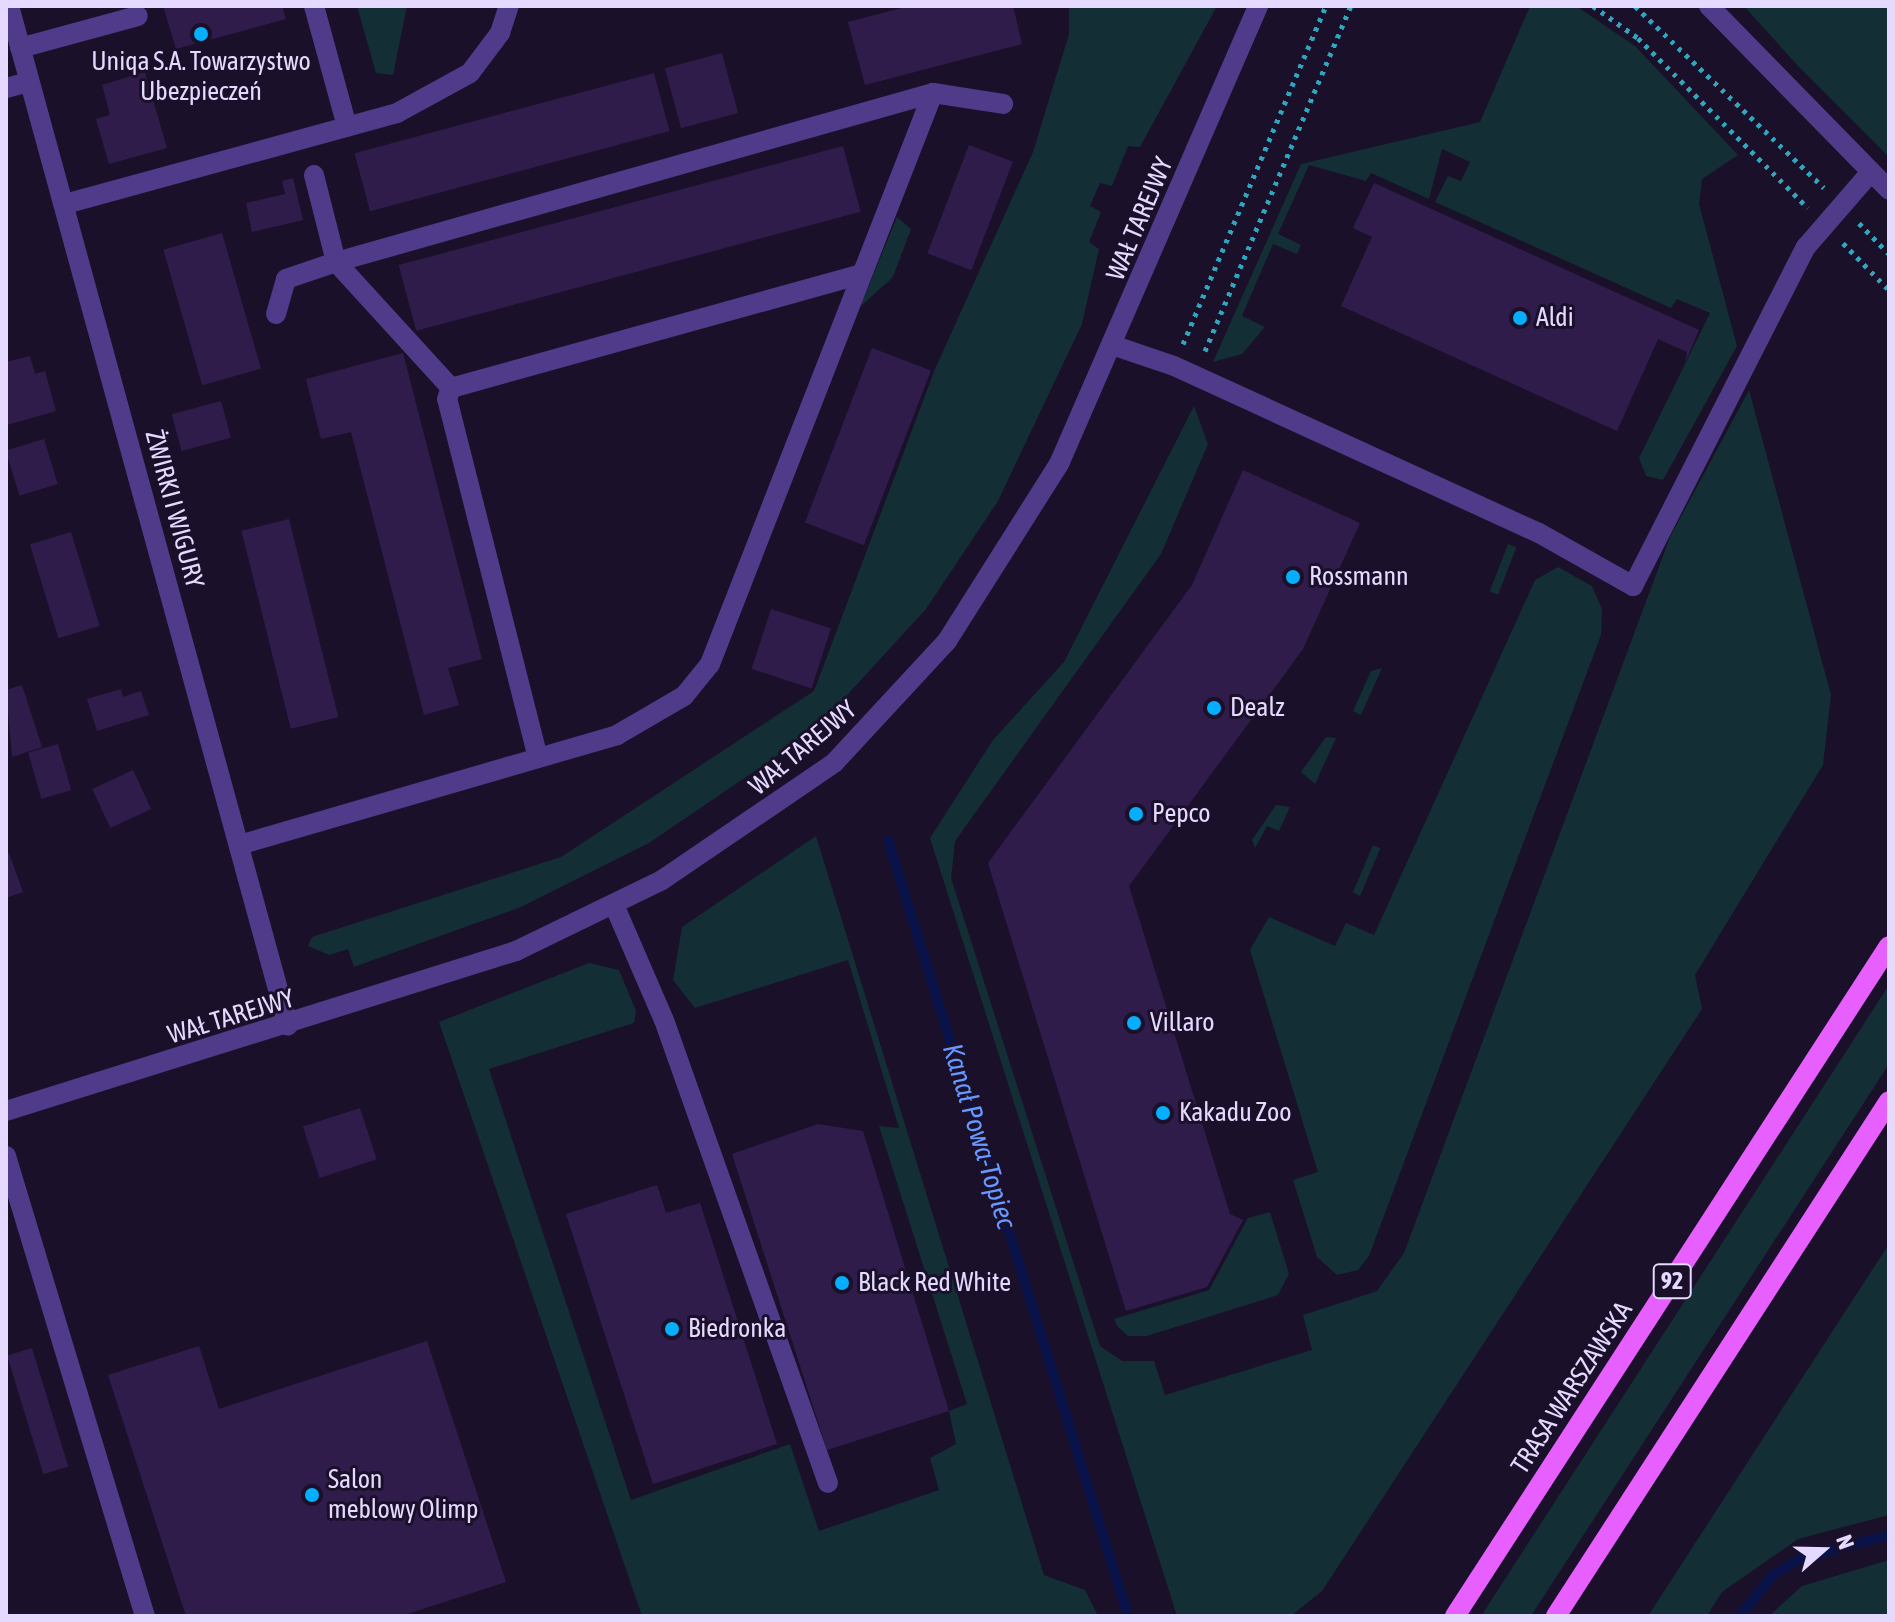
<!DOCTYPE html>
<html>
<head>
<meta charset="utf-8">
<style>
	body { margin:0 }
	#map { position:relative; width:1895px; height:1622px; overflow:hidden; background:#1a102a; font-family:"Asap Condensed",sans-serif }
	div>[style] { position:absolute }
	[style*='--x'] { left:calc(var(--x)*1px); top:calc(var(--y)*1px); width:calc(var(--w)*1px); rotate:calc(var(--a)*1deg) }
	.green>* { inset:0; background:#132e34; transform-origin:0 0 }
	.stream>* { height:10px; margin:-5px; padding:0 5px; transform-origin:5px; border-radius:5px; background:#0a1349 }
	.building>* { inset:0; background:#301c4b; transform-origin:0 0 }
	.path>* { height:5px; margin-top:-2.5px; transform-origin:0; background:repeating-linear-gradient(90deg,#2fa6be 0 4px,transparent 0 10px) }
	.service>* { height:20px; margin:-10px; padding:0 10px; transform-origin:10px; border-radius:10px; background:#4f3b89 }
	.minor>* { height:20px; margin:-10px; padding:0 10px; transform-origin:10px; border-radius:10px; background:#4f3b89 }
	.tertiary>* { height:20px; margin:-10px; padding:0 10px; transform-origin:10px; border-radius:10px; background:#4f3b89 }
	.primary>* { height:20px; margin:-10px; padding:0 10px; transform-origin:10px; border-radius:10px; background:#e760ff }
	.dots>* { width:22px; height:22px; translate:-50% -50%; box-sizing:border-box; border:4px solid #1a102a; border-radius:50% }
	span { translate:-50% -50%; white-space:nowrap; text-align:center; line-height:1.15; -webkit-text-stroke:6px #1a102a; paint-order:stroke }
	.shield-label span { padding:2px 6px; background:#1a102a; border:2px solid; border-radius:6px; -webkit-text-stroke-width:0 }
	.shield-label { font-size:24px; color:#e6d9ff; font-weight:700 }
	.poi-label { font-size:26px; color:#e6d9ff }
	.left { translate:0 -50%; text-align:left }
	.street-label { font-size:26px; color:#e6d9ff }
	.water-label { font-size:28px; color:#6797ff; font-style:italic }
	.frame { position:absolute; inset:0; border:8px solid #e6d9ff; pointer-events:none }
	.north { position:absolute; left:1783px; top:1510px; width:80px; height:80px; -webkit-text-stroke:6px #1a102a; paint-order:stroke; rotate:70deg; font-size:22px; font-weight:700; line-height:32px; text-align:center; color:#e6d9ff }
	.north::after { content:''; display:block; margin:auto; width:28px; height:36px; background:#e6d9ff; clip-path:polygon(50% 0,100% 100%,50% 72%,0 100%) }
</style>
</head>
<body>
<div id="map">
	<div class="green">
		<i style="clip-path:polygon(357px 6px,407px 6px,393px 75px,376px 73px)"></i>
		<i style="clip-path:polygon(1069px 6px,1217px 6px,1140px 147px,1128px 146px,1112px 186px,1100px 183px,1090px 206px,1101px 212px,1089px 242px,1099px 249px,1082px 324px,998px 501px,926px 609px,815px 730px,649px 843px,521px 907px,354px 967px,348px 949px,329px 955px,308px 946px,312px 937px,561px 857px,814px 691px,935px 369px,1033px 152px,1069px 34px)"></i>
		<i style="clip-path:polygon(1530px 6px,1576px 6px,1635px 46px,1738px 155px,1702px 179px,1699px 204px,1737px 346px,1663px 480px,1646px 476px,1639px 458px,1710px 313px,1677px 299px,1671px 308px,1435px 202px,1448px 176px,1461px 181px,1470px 162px,1442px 149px,1429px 199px,1371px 173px,1366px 181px,1309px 165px,1278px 234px,1301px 245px,1297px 254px,1273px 244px,1242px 316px,1265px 327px,1242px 354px,1213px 362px,1301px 164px,1480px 122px)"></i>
		<i style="clip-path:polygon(1744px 6px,1889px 6px,1889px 157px,1797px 65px)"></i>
		<i style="clip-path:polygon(897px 217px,911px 229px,893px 277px,860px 307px)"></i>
		<i style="clip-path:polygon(1749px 390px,1831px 695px,1823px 765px,1695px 975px,1702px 1009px,1322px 1591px,1291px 1616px,1177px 1616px,930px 838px,993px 740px,1064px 662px,1194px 406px,1208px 444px,1161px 554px,955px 841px,951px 878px,1100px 1346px,1122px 1361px,1154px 1361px,1165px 1395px,1312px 1350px,1303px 1315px,1377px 1291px,1404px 1253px,1670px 537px)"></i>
		<i style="left:1508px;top:544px;width:9px;height:51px;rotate:21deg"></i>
		<i style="clip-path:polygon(1558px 567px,1592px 586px,1602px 609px,1601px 635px,1369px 1256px,1358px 1270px,1337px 1275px,1317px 1257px,1293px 1180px,1318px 1172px,1250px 950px,1269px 917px,1335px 946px,1346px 923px,1374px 935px,1535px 580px)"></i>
		<i style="clip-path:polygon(1382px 668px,1361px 715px,1353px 711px,1371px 671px)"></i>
		<i style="clip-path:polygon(1326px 737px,1336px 738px,1315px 784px,1301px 772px)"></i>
		<i style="clip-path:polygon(1276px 805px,1290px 807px,1279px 831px,1267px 826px,1255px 848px,1252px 840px)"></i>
		<i style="clip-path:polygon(816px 836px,1044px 1575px,1085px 1590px,1098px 1616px,642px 1616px,439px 1022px,589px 963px,619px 970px,636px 1011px,634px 1023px,489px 1069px,631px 1500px,790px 1444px,819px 1531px,939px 1490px,930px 1458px,956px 1444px,949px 1411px,967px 1404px,879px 1126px,899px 1128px,848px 960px,695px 1008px,673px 980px,682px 927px)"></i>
		<i style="left:1373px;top:845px;width:8px;height:52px;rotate:23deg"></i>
		<i style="clip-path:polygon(1889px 985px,1889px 1064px,1531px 1616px,1481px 1616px)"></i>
		<i style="clip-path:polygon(1270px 1212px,1289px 1274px,1278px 1295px,1147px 1336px,1128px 1336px,1117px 1326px,1114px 1319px,1209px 1290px,1248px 1218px)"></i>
		<i style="clip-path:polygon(1889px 1244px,1889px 1515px,1798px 1539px,1722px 1592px,1707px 1616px,1648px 1616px)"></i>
		<i style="clip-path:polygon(1889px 1560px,1889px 1616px,1769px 1616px,1802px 1586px)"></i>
	</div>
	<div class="stream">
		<i style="--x:888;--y:840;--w:812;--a:72.81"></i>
		<i style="--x:1740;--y:1616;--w:53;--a:-51.2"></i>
		<i style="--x:1773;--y:1575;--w:31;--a:-31"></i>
		<i style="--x:1800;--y:1559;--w:92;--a:-15.1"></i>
	</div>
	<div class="building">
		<i style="clip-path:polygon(163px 6px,282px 6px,286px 19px,176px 49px)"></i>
		<i style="clip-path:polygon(909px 6px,1013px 6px,1022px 44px,865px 85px,848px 22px)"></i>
		<i style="left:722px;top:53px;width:62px;height:59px;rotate:75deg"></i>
		<i style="clip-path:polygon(145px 72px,167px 148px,109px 164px,96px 119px,110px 115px,102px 85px)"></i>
		<i style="left:654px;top:73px;width:60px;height:310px;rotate:75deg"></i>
		<i style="left:969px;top:145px;width:47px;height:116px;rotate:21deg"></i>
		<i style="left:843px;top:146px;width:68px;height:460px;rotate:75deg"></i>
		<i style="clip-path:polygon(293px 178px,303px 220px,252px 232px,246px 203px,285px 194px,282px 181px)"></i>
		<i style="clip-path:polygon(1374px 183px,1699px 330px,1685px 363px,1687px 352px,1658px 339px,1617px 431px,1341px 306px,1372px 237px,1353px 228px)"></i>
		<i style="left:222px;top:233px;width:141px;height:61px;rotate:74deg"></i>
		<i style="left:872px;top:348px;width:63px;height:187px;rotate:21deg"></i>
		<i style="clip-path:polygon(403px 353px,482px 659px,448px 668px,459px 705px,424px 715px,351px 432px,321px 439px,306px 379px)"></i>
		<i style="clip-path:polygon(30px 356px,35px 374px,45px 371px,56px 411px,7px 425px,6px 362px)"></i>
		<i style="left:221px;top:401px;width:38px;height:51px;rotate:75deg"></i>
		<i style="left:44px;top:439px;width:47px;height:40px;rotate:73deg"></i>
		<i style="clip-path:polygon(1243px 470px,1360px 523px,1303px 649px,1129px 886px,1230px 1214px,1243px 1220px,1207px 1287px,1126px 1311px,988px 863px,1192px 585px)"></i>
		<i style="left:289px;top:519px;width:204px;height:49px;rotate:76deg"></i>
		<i style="left:71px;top:532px;width:98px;height:43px;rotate:73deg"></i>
		<i style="left:771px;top:609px;width:63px;height:63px;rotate:18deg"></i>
		<i style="clip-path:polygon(22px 685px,42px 747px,12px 757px,6px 690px)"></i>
		<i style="clip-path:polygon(121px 689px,123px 697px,141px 691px,149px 715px,97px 731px,87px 699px)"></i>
		<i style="left:58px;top:744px;width:48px;height:31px;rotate:74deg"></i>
		<i style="left:133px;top:770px;width:43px;height:45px;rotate:65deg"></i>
		<i style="clip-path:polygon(9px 853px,23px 892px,6px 898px,6px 854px)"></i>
		<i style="left:360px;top:1108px;width:54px;height:60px;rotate:72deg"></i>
		<i style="clip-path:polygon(818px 1124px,863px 1131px,949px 1411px,827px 1450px,732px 1154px)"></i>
		<i style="clip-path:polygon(657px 1185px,666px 1213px,700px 1203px,777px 1444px,653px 1484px,566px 1214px)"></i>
		<i style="clip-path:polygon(427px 1341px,506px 1582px,401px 1616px,186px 1616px,108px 1375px,199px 1346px,219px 1409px)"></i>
		<i style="left:32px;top:1348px;width:124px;height:26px;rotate:73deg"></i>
	</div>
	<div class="path">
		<i style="--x:1593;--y:6;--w:55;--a:35.4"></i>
		<i style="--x:1638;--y:38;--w:240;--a:45"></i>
		<i style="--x:1635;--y:6;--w:262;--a:43.9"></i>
		<i style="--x:1859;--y:223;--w:43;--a:45.9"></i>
		<i style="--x:1843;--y:243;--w:66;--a:45.6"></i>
		<i style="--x:1183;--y:344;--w:367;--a:-67.1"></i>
		<i style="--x:1205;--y:351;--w:375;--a:-67.1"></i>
	</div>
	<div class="service">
		<i style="--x:314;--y:6;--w:125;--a:74.7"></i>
		<i style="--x:20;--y:48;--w:122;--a:-15.2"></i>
		<i style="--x:314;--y:175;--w:90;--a:75.8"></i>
		<i style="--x:336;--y:262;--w:620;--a:-15.81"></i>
		<i style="--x:933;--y:93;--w:71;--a:8.9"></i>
		<i style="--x:65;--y:204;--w:344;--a:-15.3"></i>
		<i style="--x:397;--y:113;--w:83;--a:-28.7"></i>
		<i style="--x:470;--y:73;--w:50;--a:-53.1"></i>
		<i style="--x:500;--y:33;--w:28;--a:-72"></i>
		<i style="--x:276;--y:314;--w:36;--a:-74"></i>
		<i style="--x:286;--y:279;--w:53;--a:-18.8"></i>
		<i style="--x:336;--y:262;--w:171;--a:47.6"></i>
		<i style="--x:1115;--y:346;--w:62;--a:18.7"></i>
		<i style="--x:1174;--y:366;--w:401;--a:24.6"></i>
		<i style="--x:1539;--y:533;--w:108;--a:29.4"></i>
		<i style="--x:1633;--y:586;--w:381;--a:-63"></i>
		<i style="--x:1806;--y:247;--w:99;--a:-49.1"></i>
		<i style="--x:538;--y:758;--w:370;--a:-104.2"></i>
		<i style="--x:447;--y:399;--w:12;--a:-70"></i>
		<i style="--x:451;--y:388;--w:423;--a:-15.5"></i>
		<i style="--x:239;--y:845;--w:394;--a:-16.2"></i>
		<i style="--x:617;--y:735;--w:78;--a:-30.2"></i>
		<i style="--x:684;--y:696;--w:41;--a:-50.9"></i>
		<i style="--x:710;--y:664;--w:613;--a:-68.67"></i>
		<i style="--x:615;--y:907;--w:123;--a:66.6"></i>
		<i style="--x:664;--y:1020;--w:491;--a:70.5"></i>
		<i style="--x:6;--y:1156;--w:481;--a:73.2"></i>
	</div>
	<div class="minor">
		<i style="--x:1709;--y:6;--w:257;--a:45.6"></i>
		<i style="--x:6;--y:88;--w:24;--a:-15"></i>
	</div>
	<div class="tertiary">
		<i style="--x:9;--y:6;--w:1057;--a:74.7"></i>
		<i style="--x:6;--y:1111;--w:535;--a:-17.42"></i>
		<i style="--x:516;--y:951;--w:162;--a:-25.9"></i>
		<i style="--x:662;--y:880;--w:208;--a:-34.2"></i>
		<i style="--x:834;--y:763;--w:166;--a:-47.2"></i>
		<i style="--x:947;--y:641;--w:209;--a:-57.7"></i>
		<i style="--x:1059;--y:464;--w:499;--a:-66.5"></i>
	</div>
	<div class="primary">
		<i style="--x:1455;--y:1616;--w:798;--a:-57.07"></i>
		<i style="--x:1556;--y:1616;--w:613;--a:-57.11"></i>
	</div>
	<div class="dots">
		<i style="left:201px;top:34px;background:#05aeff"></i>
		<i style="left:1520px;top:318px;background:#05aeff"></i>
		<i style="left:1293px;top:577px;background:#05aeff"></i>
		<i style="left:1214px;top:708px;background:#05aeff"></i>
		<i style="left:1136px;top:814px;background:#05aeff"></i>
		<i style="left:1134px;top:1023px;background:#05aeff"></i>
		<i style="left:1163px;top:1113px;background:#05aeff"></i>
		<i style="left:842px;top:1283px;background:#05aeff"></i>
		<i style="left:672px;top:1329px;background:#05aeff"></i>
		<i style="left:312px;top:1495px;background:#05aeff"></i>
	</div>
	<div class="shield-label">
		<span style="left:1672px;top:1281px">92</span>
	</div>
	<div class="poi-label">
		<span style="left:201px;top:77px">Uniqa S.A. Towarzystwo<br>Ubezpieczeń</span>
		<span class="left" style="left:1536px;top:318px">Aldi</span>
		<span class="left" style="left:1309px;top:577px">Rossmann</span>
		<span class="left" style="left:1230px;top:708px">Dealz</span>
		<span class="left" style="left:1152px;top:814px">Pepco</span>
		<span class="left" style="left:1150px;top:1023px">Villaro</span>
		<span class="left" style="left:1179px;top:1113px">Kakadu Zoo</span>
		<span class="left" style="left:858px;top:1283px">Black Red White</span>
		<span class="left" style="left:688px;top:1329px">Biedronka</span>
		<span class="left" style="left:328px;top:1495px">Salon<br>meblowy Olimp</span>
	</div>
	<div class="street-label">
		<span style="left:1140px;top:219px;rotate:-67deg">WAŁ TAREJWY</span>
		<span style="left:174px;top:509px;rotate:75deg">ŻWIRKI I WIGURY</span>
		<span style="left:803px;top:748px;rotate:-40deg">WAŁ TAREJWY</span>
		<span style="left:231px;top:1017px;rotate:-17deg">WAŁ TAREJWY</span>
		<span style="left:1572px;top:1388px;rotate:-57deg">TRASA WARSZAWSKA</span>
	</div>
	<div class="water-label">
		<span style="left:980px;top:1136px;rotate:73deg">Kanał Powa-Topiec</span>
	</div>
	<div class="frame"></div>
	<div class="north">N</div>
</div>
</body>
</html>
